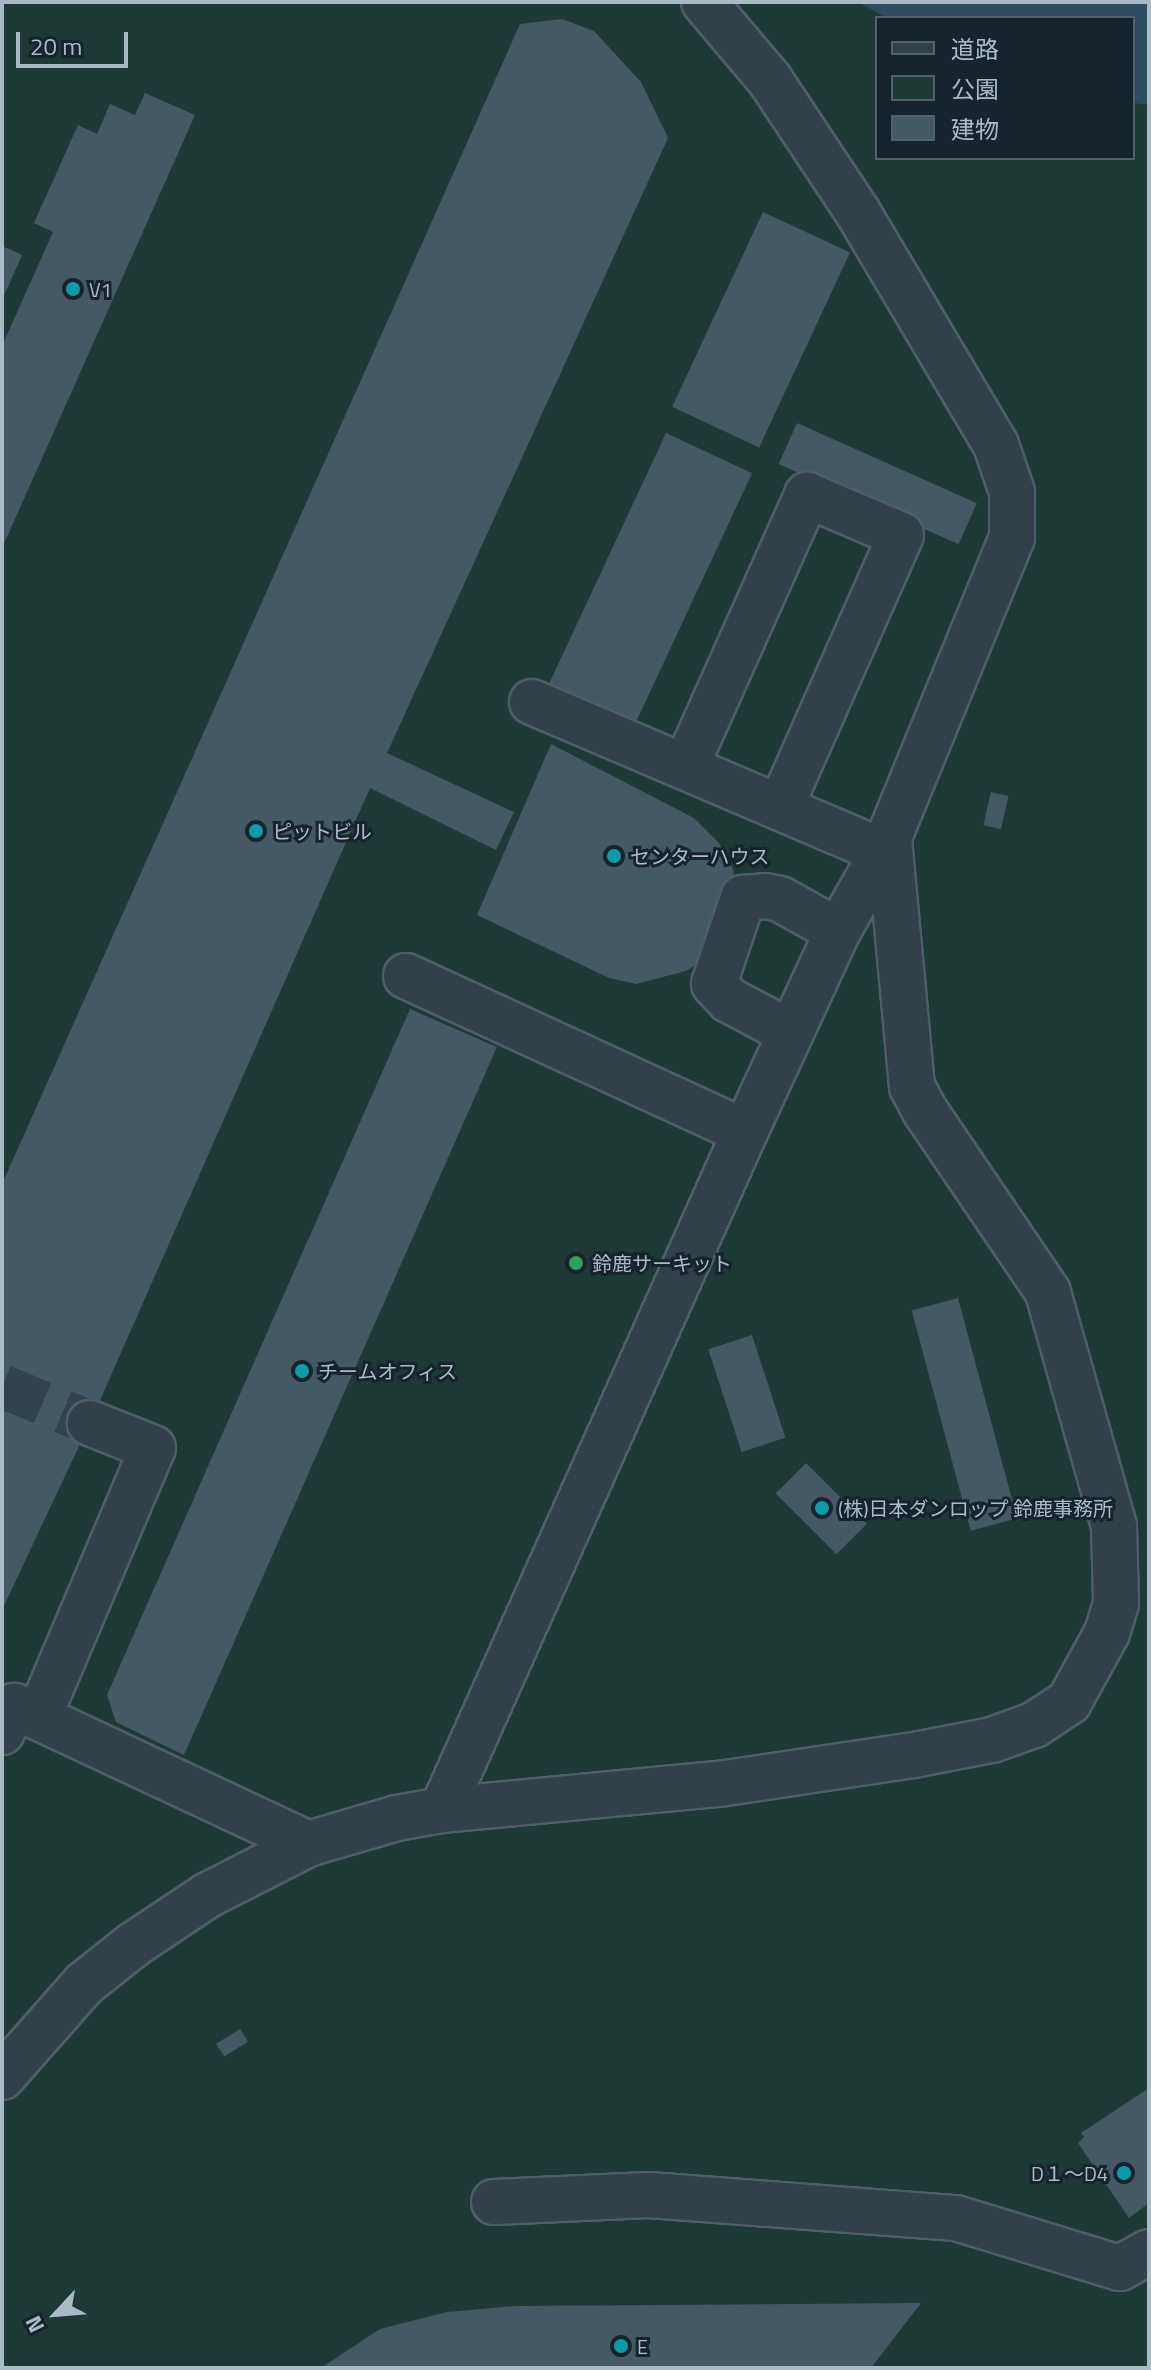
<!DOCTYPE html>
<html>
<head>
<meta charset="utf-8">
<style>
	body { margin:0 }
	#map { position:relative; width:1151px; height:2370px; overflow:hidden; background:#1d2e38; font-family:"Titillium Web","Noto Sans JP",sans-serif }
	div>[style] { position:absolute }
	[style*='--x'] { left:calc(var(--x)*1px); top:calc(var(--y)*1px); width:calc(var(--w)*1px); rotate:calc(var(--a)*1deg) }
	.green>* { inset:0; background:#1f3937 }
	.water>* { inset:0; background:#2d4c5f }
	.building>* { inset:0; background:#455965; transform-origin:0 0 }
	.minor-tunnel>* { height:44px; margin-top:-22px; transform-origin:0; background:repeating-linear-gradient(90deg,#32434d 0 44px,transparent 0 66px) }
	.roads { filter:drop-shadow(2px 0 #4f5d67) drop-shadow(-2px 0 #4f5d67) drop-shadow(0 2px #4f5d67) drop-shadow(0 -2px #4f5d67) }
	.minor>* { height:44px; margin:-22px; padding:0 22px; transform-origin:22px; border-radius:22px; background:#314049 }
	.dots>* { width:22px; height:22px; translate:-50% -50%; box-sizing:border-box; border:4px solid #17242d; border-radius:50% }
	span { translate:-50% -50%; white-space:nowrap; text-align:center; line-height:1.15; -webkit-text-stroke:6px #17242d; paint-order:stroke }
	.poi-label { font-size:20px; color:#abbbc6 }
	.left { translate:0 -50%; text-align:left }
	.right { translate:-100% -50%; text-align:right }
	.frame { position:absolute; inset:0; border:4px solid #abbbc6; pointer-events:none }
	.legend { position:absolute; left:875px; top:16px; width:260px; height:144px; box-sizing:border-box; background:#17242d; border:2px solid #52606a; margin:0; padding:10px 14px; list-style:none; font-size:24px; color:#abbbc6 }
	.legend li { display:flex; align-items:center; gap:16px; height:40px }
	.legend b { width:40px; border:2px solid #52606a }
	.north { position:absolute; left:16px; top:2274px; width:80px; height:80px; -webkit-text-stroke:6px #17242d; paint-order:stroke; rotate:244deg; font-size:22px; font-weight:700; line-height:32px; text-align:center; color:#abbbc6 }
	.north::after { content:''; display:block; margin:auto; width:28px; height:36px; background:#abbbc6; clip-path:polygon(50% 0,100% 100%,50% 72%,0 100%) }
	.scale { position:absolute; left:16px; top:32px; width:112px; height:36px; box-sizing:border-box; border:4px solid #abbbc6; border-top:0; padding-left:10px; font-size:24px; line-height:28px; white-space:nowrap; color:#abbbc6; -webkit-text-stroke:6px #17242d; paint-order:stroke }
</style>
</head>
<body>
<div id="map">
	<div class="green">
		<i style="clip-path:polygon(evenodd,2px 2px,1149px 2px,1149px 2368px,2px 2368px,2px 2px,877px 18px,1133px 18px,1133px 158px,877px 158px,877px 18px)"></i>
	</div>
	<div class="water">
		<i style="clip-path:polygon(857px 2px,1149px 2px,1149px 105px,1133px 103px,1133px 18px,888px 18px)"></i>
	</div>
	<div class="building">
		<i style="clip-path:polygon(562px 19px,594px 31px,641px 82px,668px 138px,387px 753px,514px 812px,496px 850px,370px 788px,90px 1423px,2px 1610px,2px 1184px,520px 24px)"></i>
		<i style="clip-path:polygon(145px 93px,195px 115px,2px 548px,2px 346px,53px 232px,34px 223px,78px 125px,97px 134px,110px 104px,135px 115px)"></i>
		<i style="left:763px;top:212px;width:96px;height:215px;rotate:25deg"></i>
		<i style="clip-path:polygon(2px 246px,22px 255px,2px 300px)"></i>
		<i style="left:797px;top:423px;width:197px;height:45px;rotate:24deg"></i>
		<i style="left:666px;top:433px;width:95px;height:277px;rotate:25deg"></i>
		<i style="clip-path:polygon(551px 744px,694px 818px,719px 843px,733px 869px,736px 890px,708px 957px,686px 971px,636px 984px,609px 978px,477px 915px)"></i>
		<i style="left:991px;top:792px;width:18px;height:34px;rotate:13deg"></i>
		<i style="clip-path:polygon(410px 1009px,497px 1047px,184px 1755px,116px 1722px,107px 1695px)"></i>
		<i style="left:958px;top:1298px;width:228px;height:48px;rotate:75deg"></i>
		<i style="left:752px;top:1335px;width:108px;height:46px;rotate:72deg"></i>
		<i style="left:806px;top:1463px;width:86px;height:43px;rotate:45deg"></i>
		<i style="left:240px;top:2029px;width:15px;height:28px;rotate:58deg"></i>
		<i style="clip-path:polygon(1149px 2088px,1149px 2203px,1129px 2218px,1078px 2143px,1084px 2137px,1081px 2133px)"></i>
		<i style="clip-path:polygon(921px 2303px,871px 2368px,321px 2368px,380px 2329px,447px 2312px,517px 2306px)"></i>
	</div>
	<div class="minor-tunnel">
		<i style="--x:2;--y:1386;--w:95;--a:22.8"></i>
	</div>
	<div class="roads">
		<div class="minor">
			<i style="--x:532;--y:702;--w:382;--a:23.1"></i>
			<i style="--x:686;--y:766;--w:297;--a:-65.9"></i>
			<i style="--x:807;--y:495;--w:102;--a:23.1"></i>
			<i style="--x:901;--y:535;--w:296;--a:113.9"></i>
			<i style="--x:406;--y:976;--w:373;--a:24.7"></i>
			<i style="--x:791;--y:1033;--w:70;--a:-152"></i>
			<i style="--x:729;--y:1000;--w:22;--a:-133"></i>
			<i style="--x:714;--y:984;--w:91;--a:-71.4"></i>
			<i style="--x:743;--y:898;--w:22;--a:-5"></i>
			<i style="--x:765;--y:896;--w:15;--a:11"></i>
			<i style="--x:780;--y:899;--w:66;--a:28.9"></i>
			<i style="--x:39;--y:1716;--w:291;--a:-67"></i>
			<i style="--x:153;--y:1448;--w:68;--a:-158.4"></i>
			<i style="--x:2;--y:1732;--w:29;--a:-65"></i>
			<i style="--x:14;--y:1706;--w:325;--a:25.1"></i>
			<i style="--x:442;--y:1810;--w:743;--a:-65.92"></i>
			<i style="--x:745;--y:1132;--w:221;--a:-65.2"></i>
			<i style="--x:838;--y:931;--w:91;--a:-60.3"></i>
			<i style="--x:883;--y:852;--w:339;--a:-67.7"></i>
			<i style="--x:1012;--y:538;--w:46;--a:-90"></i>
			<i style="--x:1012;--y:492;--w:50;--a:-108.8"></i>
			<i style="--x:996;--y:445;--w:272;--a:-120.7"></i>
			<i style="--x:857;--y:211;--w:157;--a:-123.6"></i>
			<i style="--x:770;--y:80;--w:102;--a:-130.2"></i>
			<i style="--x:2;--y:2077;--w:124;--a:-48.6"></i>
			<i style="--x:84;--y:1984;--w:63;--a:-38.5"></i>
			<i style="--x:133;--y:1945;--w:90;--a:-33.7"></i>
			<i style="--x:208;--y:1895;--w:112;--a:-27"></i>
			<i style="--x:308;--y:1844;--w:93;--a:-16.3"></i>
			<i style="--x:397;--y:1818;--w:46;--a:-10.1"></i>
			<i style="--x:442;--y:1810;--w:278;--a:-5.4"></i>
			<i style="--x:719;--y:1784;--w:202;--a:-8.5"></i>
			<i style="--x:919;--y:1754;--w:74;--a:-10.9"></i>
			<i style="--x:992;--y:1740;--w:45;--a:-19.7"></i>
			<i style="--x:1034;--y:1725;--w:42;--a:-33.3"></i>
			<i style="--x:1069;--y:1702;--w:79;--a:-61.2"></i>
			<i style="--x:1107;--y:1633;--w:31;--a:-73"></i>
			<i style="--x:1116;--y:1603;--w:77;--a:-91.5"></i>
			<i style="--x:1114;--y:1526;--w:243;--a:-105.8"></i>
			<i style="--x:1048;--y:1292;--w:219;--a:-124.2"></i>
			<i style="--x:925;--y:1111;--w:27;--a:-118"></i>
			<i style="--x:912;--y:1087;--w:251;--a:-95.3"></i>
			<i style="--x:494;--y:2202;--w:155;--a:-2.6"></i>
			<i style="--x:649;--y:2195;--w:308;--a:4.3"></i>
			<i style="--x:956;--y:2218;--w:171;--a:17"></i>
			<i style="--x:1120;--y:2268;--w:33;--a:-29"></i>
		</div>
	</div>
	<div class="dots">
		<i style="left:73px;top:289px;background:#0f9aa8"></i>
		<i style="left:256px;top:831px;background:#0f9aa8"></i>
		<i style="left:614px;top:856px;background:#0f9aa8"></i>
		<i style="left:576px;top:1263px;background:#2e9e5b"></i>
		<i style="left:302px;top:1371px;background:#0f9aa8"></i>
		<i style="left:822px;top:1508px;background:#0f9aa8"></i>
		<i style="left:1124px;top:2173px;background:#0f9aa8"></i>
		<i style="left:621px;top:2346px;background:#0f9aa8"></i>
	</div>
	<div class="poi-label">
		<span class="left" style="left:89px;top:289px">V1</span>
		<span class="left" style="left:272px;top:831px">ピットビル</span>
		<span class="left" style="left:630px;top:856px">センターハウス</span>
		<span class="left" style="left:592px;top:1263px">鈴鹿サーキット</span>
		<span class="left" style="left:318px;top:1371px">チームオフィス</span>
		<span class="left" style="left:838px;top:1508px">(株)日本ダンロップ 鈴鹿事務所</span>
		<span class="right" style="left:1108px;top:2173px">D１～D4</span>
		<span class="left" style="left:637px;top:2346px">E</span>
	</div>
	<div class="frame"></div>
	<ul class="legend">
	<li><b style="height:10px;background:#314049"></b>道路</li>
	<li><b style="height:22px;background:#1f3937"></b>公園</li>
	<li><b style="height:22px;background:#455965"></b>建物</li>
	</ul>
	<div class="north">N</div>
	<div class="scale">20 m</div>
</div>
</body>
</html>
